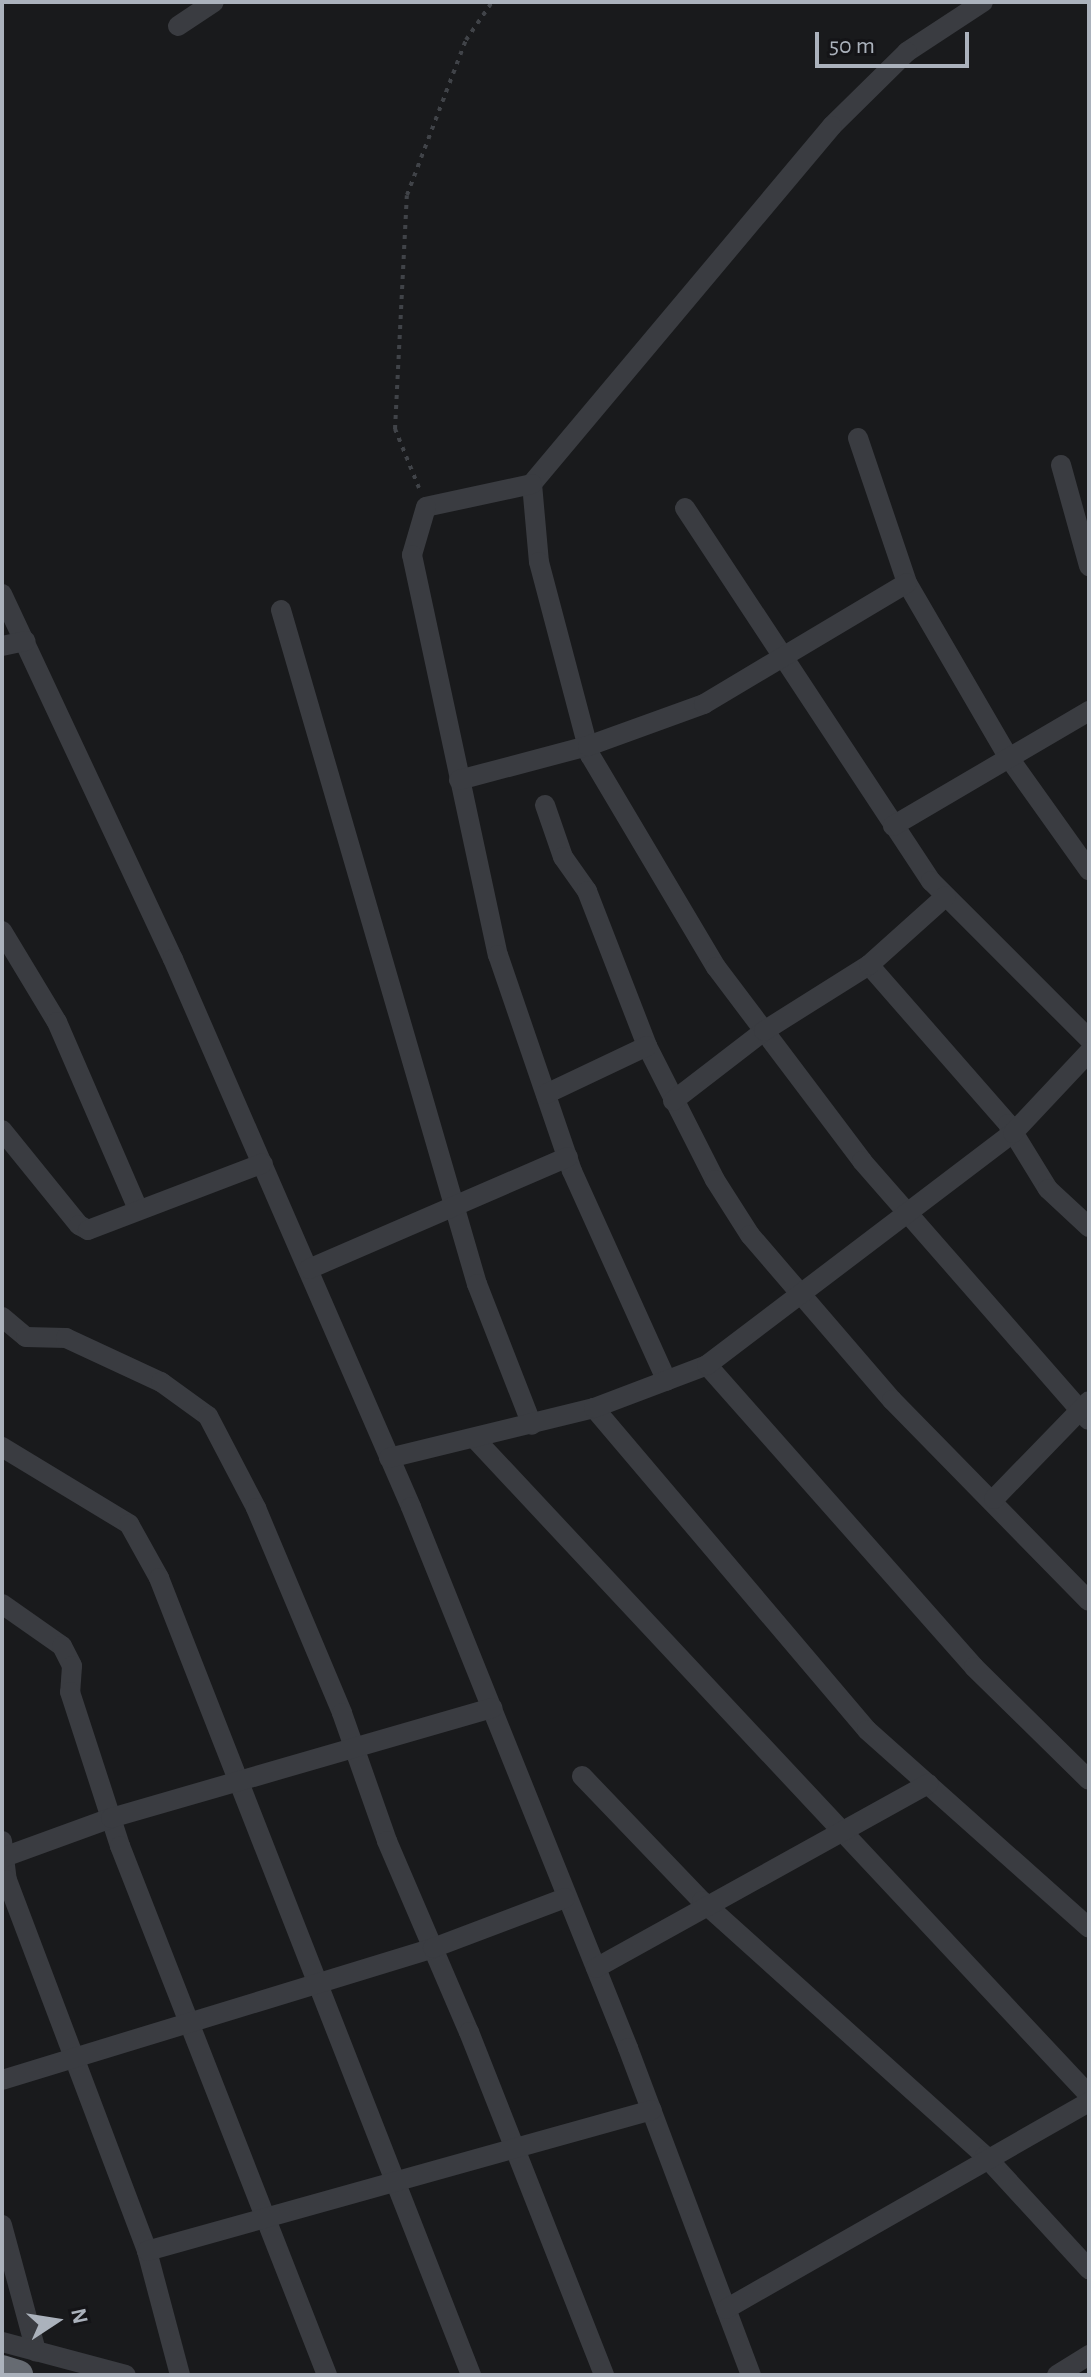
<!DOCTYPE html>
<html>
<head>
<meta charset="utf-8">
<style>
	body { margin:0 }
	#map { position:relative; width:1091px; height:2377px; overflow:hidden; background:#191a1c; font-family:"Alegreya Sans",sans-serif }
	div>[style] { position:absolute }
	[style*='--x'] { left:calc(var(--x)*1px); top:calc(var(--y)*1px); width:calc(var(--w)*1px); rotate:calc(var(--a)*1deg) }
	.path>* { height:4px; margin-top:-2px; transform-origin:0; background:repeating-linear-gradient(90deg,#404348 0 4px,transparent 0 10px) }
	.minor>* { height:20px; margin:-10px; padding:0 10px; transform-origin:10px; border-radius:10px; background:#3a3c41 }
	.highway>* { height:30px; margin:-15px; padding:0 15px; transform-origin:15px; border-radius:15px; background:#666b72 }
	span { translate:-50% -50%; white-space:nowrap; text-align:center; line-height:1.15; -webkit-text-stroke:6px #141417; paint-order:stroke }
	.frame { position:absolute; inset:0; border:4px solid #abb2bc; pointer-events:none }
	.north { position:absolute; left:16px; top:2281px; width:80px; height:80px; -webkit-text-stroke:6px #141417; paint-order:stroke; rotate:78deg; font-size:22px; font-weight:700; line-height:32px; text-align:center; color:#abb2bc }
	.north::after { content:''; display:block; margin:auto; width:28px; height:36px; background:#abb2bc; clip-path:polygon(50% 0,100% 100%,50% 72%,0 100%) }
	.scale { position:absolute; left:815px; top:32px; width:154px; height:36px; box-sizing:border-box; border:4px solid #abb2bc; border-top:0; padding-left:10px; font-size:24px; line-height:28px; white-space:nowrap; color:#abb2bc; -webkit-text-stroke:6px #141417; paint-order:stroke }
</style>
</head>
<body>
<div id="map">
	<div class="path">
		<i style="--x:419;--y:488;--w:64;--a:-112.1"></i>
		<i style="--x:395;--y:429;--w:234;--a:-87.1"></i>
		<i style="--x:407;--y:195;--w:166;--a:-69.2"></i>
		<i style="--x:466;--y:40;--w:46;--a:-55.6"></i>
	</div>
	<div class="minor">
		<i style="--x:983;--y:2;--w:91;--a:146.7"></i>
		<i style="--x:907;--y:52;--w:105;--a:135.4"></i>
		<i style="--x:832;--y:126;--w:467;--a:130"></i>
		<i style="--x:532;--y:484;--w:78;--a:84.9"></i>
		<i style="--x:539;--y:562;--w:200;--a:75.2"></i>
		<i style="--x:590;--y:755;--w:247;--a:59.3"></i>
		<i style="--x:716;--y:967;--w:243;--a:53"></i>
		<i style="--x:862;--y:1161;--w:344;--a:48.8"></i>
		<i style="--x:178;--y:26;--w:43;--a:-33.7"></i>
		<i style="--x:858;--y:438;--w:153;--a:71.3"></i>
		<i style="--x:907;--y:583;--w:203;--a:59.8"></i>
		<i style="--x:1009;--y:758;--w:138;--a:54.5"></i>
		<i style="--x:1061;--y:465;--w:105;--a:74.5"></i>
		<i style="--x:532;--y:484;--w:108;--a:167.8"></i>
		<i style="--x:426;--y:507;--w:50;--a:106.3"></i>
		<i style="--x:412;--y:555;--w:409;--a:77.9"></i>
		<i style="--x:498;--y:955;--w:228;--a:71.1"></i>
		<i style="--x:572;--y:1171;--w:230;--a:65.7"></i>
		<i style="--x:685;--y:508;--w:447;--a:56.6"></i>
		<i style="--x:931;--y:881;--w:223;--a:45"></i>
		<i style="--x:2;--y:594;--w:403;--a:64.9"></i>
		<i style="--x:173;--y:959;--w:597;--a:66.52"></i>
		<i style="--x:411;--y:1507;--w:583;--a:68.14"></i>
		<i style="--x:628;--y:2048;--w:349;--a:69.4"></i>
		<i style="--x:281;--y:610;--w:702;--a:73.79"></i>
		<i style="--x:477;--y:1284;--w:151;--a:68.7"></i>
		<i style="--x:2;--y:646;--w:24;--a:-12"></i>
		<i style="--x:459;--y:780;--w:133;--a:-14.8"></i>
		<i style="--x:588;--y:746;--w:123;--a:-19.9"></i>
		<i style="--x:704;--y:704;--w:236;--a:-30.8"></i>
		<i style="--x:545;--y:805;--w:55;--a:70.9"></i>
		<i style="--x:563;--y:857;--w:42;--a:54.8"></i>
		<i style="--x:587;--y:891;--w:166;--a:68.8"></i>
		<i style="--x:647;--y:1046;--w:150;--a:63.1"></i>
		<i style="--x:715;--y:1180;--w:65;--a:57.5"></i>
		<i style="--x:750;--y:1235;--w:218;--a:49.3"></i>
		<i style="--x:892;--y:1400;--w:281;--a:45.6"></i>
		<i style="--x:893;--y:826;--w:227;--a:-30.4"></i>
		<i style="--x:2;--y:931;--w:106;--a:58.9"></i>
		<i style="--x:57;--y:1022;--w:202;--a:66.6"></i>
		<i style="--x:869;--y:965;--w:211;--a:48.8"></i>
		<i style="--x:1008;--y:1124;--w:76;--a:58.4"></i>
		<i style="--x:1048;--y:1189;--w:56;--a:42.8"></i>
		<i style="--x:546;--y:1094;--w:112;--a:-25.4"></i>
		<i style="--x:673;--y:1101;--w:115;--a:-37.6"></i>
		<i style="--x:764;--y:1031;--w:124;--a:-32.2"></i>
		<i style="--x:869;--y:965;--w:103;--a:-41.9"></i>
		<i style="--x:2;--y:1130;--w:122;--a:51"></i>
		<i style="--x:79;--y:1225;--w:10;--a:29"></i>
		<i style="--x:88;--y:1230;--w:187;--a:-20.9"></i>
		<i style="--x:309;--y:1269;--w:282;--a:-23.4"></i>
		<i style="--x:2;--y:1317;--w:31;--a:40"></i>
		<i style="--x:26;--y:1337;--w:40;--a:1.4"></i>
		<i style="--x:66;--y:1338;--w:105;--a:24.9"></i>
		<i style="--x:161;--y:1382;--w:58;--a:35.9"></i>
		<i style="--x:208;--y:1416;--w:104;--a:62.4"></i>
		<i style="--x:256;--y:1508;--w:222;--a:67.2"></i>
		<i style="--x:342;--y:1713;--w:136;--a:70.6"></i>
		<i style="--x:387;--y:1841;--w:208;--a:66.8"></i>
		<i style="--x:469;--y:2032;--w:369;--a:68.5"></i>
		<i style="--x:707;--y:1365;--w:403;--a:48.5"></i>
		<i style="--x:974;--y:1667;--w:161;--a:44.5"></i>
		<i style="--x:594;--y:1408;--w:422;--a:49.7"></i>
		<i style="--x:867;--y:1730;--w:297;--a:41.7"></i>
		<i style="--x:476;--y:1440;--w:897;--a:46.9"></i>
		<i style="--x:2;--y:1447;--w:149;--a:31.2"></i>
		<i style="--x:129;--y:1524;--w:62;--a:60.9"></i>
		<i style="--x:159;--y:1578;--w:856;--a:68.62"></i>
		<i style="--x:389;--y:1458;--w:211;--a:-13.7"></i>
		<i style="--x:594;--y:1408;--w:121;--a:-20.8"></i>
		<i style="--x:707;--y:1365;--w:384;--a:-37.2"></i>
		<i style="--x:1013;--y:1133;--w:111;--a:-46.8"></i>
		<i style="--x:994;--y:1499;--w:136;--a:-45.9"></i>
		<i style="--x:2;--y:1604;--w:73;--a:35"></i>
		<i style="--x:62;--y:1646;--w:22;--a:63"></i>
		<i style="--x:72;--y:1666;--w:26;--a:94"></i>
		<i style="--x:70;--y:1692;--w:162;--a:72"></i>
		<i style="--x:120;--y:1846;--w:568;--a:68.63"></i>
		<i style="--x:582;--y:1776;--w:173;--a:46.2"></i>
		<i style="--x:702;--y:1901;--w:381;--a:42"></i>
		<i style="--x:985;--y:2156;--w:154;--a:47.4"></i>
		<i style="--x:2;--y:1841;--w:39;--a:83"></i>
		<i style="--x:7;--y:1880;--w:397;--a:69.3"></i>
		<i style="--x:147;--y:2251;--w:128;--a:75.1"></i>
		<i style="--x:4;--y:1857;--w:114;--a:-20"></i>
		<i style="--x:111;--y:1818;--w:397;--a:-16.1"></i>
		<i style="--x:596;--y:1968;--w:380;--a:-29"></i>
		<i style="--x:2;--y:2080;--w:451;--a:-17"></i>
		<i style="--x:433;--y:1948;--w:141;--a:-20.7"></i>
		<i style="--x:2;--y:2225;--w:131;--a:74.9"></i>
		<i style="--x:147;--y:2251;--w:524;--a:-15.6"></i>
		<i style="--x:726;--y:2309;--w:418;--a:-29.7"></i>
		<i style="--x:2;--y:2342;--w:128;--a:14.9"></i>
		<i style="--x:1057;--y:2375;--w:38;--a:-32"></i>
	</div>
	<div class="highway">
		<i style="--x:2;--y:2370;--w:17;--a:17"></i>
	</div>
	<div class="frame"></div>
	<div class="north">N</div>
	<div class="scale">50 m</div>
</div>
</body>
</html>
